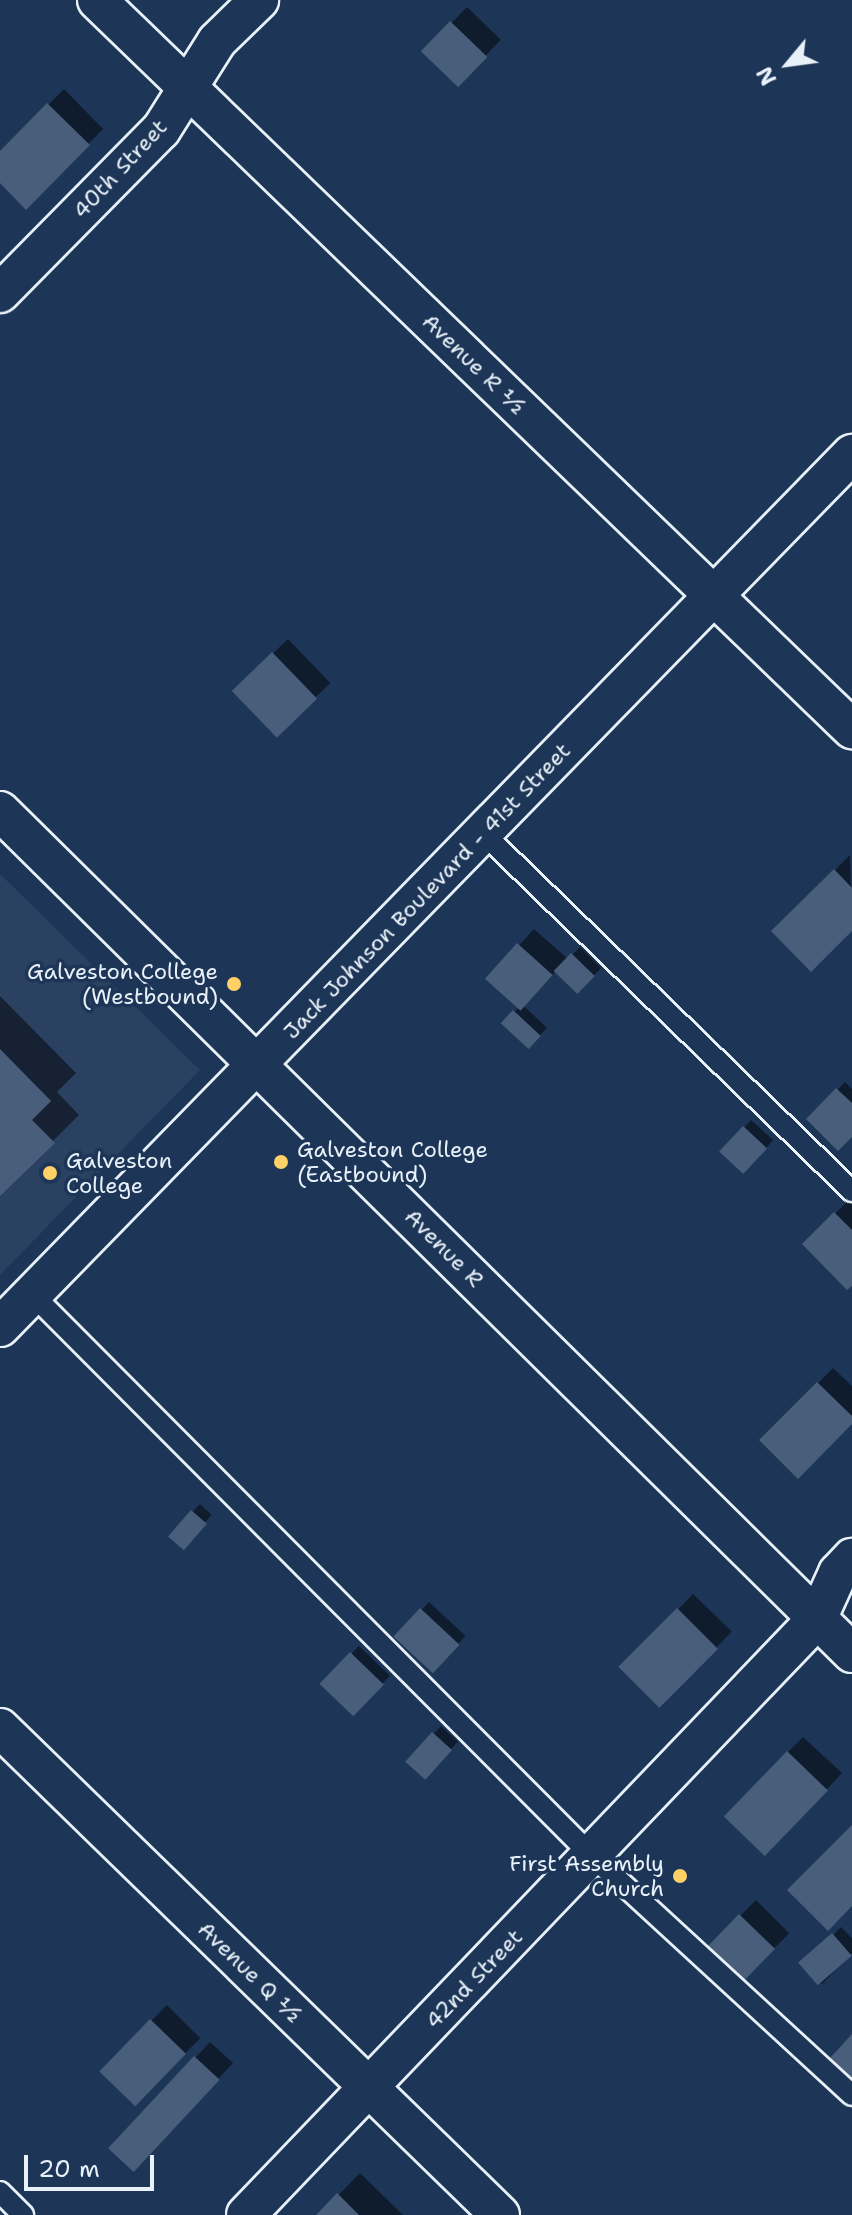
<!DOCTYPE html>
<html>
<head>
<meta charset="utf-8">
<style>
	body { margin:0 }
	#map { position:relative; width:852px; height:2215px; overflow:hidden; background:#1d3557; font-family:"Shantell Sans",sans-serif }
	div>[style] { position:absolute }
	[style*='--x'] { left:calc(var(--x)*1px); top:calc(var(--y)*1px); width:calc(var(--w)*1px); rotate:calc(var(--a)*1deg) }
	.built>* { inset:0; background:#2a4162 }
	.shadow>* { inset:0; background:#0007; transform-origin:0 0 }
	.building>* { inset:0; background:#495e7a; transform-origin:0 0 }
	.roads { filter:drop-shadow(2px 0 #e8f1f8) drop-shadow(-2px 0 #e8f1f8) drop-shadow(0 2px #e8f1f8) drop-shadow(0 -2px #e8f1f8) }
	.lane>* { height:20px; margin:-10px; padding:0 10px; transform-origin:10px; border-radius:10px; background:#1d3557 }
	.street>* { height:38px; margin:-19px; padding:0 19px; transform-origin:19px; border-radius:19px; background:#1d3557 }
	.dots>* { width:22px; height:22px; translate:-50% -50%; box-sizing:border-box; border:4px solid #1d3557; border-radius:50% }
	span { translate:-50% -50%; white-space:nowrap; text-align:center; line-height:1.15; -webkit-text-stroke:7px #1d3557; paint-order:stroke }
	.street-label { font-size:22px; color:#e8f1f8 }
	.poi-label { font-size:22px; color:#e8f1f8 }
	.right { translate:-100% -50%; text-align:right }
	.left { translate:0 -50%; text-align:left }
	.north { position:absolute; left:748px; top:24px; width:80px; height:80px; -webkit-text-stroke:6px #1d3557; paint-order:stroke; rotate:241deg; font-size:22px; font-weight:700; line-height:32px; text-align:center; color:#e8f1f8 }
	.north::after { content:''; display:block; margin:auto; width:28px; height:36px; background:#e8f1f8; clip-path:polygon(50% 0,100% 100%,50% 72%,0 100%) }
	.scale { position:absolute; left:24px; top:2155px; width:130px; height:36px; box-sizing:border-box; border:4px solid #e8f1f8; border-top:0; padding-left:10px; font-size:24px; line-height:28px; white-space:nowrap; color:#e8f1f8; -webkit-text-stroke:6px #1d3557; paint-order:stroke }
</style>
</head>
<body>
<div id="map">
	<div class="built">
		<i style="clip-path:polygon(0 874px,200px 1070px,0 1275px)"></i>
	</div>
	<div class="shadow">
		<i style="left:467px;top:7px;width:47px;height:62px;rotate:44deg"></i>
		<i style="clip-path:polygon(64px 89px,103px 129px,26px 207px,0 181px,0 154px)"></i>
		<i style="left:288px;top:639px;width:61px;height:74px;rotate:46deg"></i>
		<i style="clip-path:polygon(850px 855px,852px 928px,774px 931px)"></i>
		<i style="clip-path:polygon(534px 929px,568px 959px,580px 947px,601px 968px,578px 992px,556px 971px,524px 1006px,547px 1028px,529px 1047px,504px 1023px,519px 1007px,488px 979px)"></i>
		<i style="clip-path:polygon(0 996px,76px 1073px,57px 1092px,79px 1115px,0 1194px)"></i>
		<i style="clip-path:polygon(845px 1082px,852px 1089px,852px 1135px,809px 1119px)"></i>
		<i style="left:751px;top:1120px;width:30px;height:43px;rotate:42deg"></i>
		<i style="clip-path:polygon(851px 1198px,852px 1200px,852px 1283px,804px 1244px)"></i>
		<i style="clip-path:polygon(833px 1368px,852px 1386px,852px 1421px,762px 1440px)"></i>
		<i style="left:200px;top:1504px;width:16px;height:43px;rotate:43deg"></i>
		<i style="left:693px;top:1594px;width:54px;height:103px;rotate:44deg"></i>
		<i style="left:429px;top:1602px;width:50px;height:47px;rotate:43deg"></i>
		<i style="left:359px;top:1646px;width:43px;height:52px;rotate:44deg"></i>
		<i style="left:441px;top:1726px;width:23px;height:49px;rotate:43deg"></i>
		<i style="clip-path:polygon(803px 1737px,842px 1773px,781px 1838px,788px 1752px)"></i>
		<i style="left:756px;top:1900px;width:47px;height:65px;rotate:45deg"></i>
		<i style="clip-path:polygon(841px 1927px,852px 1938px,852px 1953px,822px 1984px,803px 1965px)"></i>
		<i style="left:167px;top:2005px;width:47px;height:93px;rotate:45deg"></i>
		<i style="clip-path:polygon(210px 2042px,233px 2063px,148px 2154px,111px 2148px)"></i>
		<i style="clip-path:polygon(360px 2173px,403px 2215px,319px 2215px)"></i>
	</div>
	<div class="building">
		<i style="left:450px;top:21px;width:52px;height:42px;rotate:44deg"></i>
		<i style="clip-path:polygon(47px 103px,90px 145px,26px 210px,0 183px,0 151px)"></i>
		<i style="left:272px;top:652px;width:65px;height:56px;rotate:46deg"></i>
		<i style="clip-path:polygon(834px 869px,852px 888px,852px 931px,811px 972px,771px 931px)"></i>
		<i style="left:517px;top:943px;width:48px;height:48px;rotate:42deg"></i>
		<i style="left:571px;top:953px;width:33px;height:25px;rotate:44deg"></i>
		<i style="left:513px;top:1010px;width:38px;height:18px;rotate:43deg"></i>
		<i style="clip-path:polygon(0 1049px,51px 1101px,32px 1120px,55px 1143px,0 1196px)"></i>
		<i style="clip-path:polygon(836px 1088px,852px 1103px,852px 1137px,838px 1151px,806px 1119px)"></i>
		<i style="left:743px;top:1126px;width:33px;height:35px;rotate:43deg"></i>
		<i style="clip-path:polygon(834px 1212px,852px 1230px,852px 1286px,847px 1290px,802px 1244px)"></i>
		<i style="clip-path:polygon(817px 1382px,852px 1416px,852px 1424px,798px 1479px,759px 1440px)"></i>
		<i style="left:191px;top:1510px;width:21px;height:35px;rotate:41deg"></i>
		<i style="left:420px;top:1608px;width:54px;height:39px;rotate:43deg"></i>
		<i style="left:677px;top:1608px;width:58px;height:83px;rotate:45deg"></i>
		<i style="left:350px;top:1652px;width:47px;height:44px;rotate:44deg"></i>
		<i style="left:432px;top:1732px;width:27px;height:40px;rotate:42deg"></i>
		<i style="left:787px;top:1751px;width:57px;height:91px;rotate:44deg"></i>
		<i style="clip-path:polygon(852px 1825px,852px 1906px,828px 1931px,787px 1890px)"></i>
		<i style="left:739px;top:1914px;width:50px;height:45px;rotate:44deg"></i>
		<i style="left:832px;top:1933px;width:30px;height:45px;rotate:49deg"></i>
		<i style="left:150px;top:2019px;width:50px;height:73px;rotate:44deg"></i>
		<i style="clip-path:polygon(852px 2034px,852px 2079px,830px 2058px)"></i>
		<i style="left:194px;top:2056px;width:35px;height:126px;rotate:43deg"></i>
		<i style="clip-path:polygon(337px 2193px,359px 2215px,316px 2215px)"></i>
	</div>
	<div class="roads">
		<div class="lane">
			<i style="--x:484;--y:834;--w:513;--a:44.13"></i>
			<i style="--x:32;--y:1294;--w:793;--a:45.1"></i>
			<i style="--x:592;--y:1856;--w:353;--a:42.6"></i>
			<i style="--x:0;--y:2192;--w:33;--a:45"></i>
		</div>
		<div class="street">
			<i style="--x:97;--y:0;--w:1050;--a:44"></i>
			<i style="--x:0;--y:293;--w:229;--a:-45.4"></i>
			<i style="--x:161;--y:130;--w:105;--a:-57.8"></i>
			<i style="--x:217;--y:41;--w:59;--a:-44.3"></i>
			<i style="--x:0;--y:811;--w:1198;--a:44.66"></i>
			<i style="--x:0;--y:1327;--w:1220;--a:-45.7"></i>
			<i style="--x:0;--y:1728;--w:698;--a:44.25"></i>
			<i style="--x:246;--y:2215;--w:825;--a:-46.23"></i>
			<i style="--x:817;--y:1619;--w:51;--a:-65.5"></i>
			<i style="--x:838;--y:1573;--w:21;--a:-47"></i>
		</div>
	</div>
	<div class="dots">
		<i style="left:234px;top:984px;background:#ffd166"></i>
		<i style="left:281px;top:1162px;background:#ffd166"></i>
		<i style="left:50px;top:1173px;background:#ffd166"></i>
		<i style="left:680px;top:1876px;background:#ffd166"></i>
	</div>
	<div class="street-label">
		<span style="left:120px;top:169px;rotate:-47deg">40th Street</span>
		<span style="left:474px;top:364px;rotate:44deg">Avenue R ½</span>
		<span style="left:427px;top:891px;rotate:-46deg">Jack Johnson Boulevard - 41st Street</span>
		<span style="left:444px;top:1248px;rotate:45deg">Avenue R</span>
		<span style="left:250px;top:1972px;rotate:44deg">Avenue Q ½</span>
		<span style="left:474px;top:1979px;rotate:-46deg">42nd Street</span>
	</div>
	<div class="poi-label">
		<span class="right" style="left:218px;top:984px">Galveston College<br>(Westbound)</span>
		<span class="left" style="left:297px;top:1162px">Galveston College<br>(Eastbound)</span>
		<span class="left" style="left:66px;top:1173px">Galveston<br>College</span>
		<span class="right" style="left:664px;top:1876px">First Assembly<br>Church</span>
	</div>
	<div class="north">N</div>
	<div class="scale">20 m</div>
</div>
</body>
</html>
